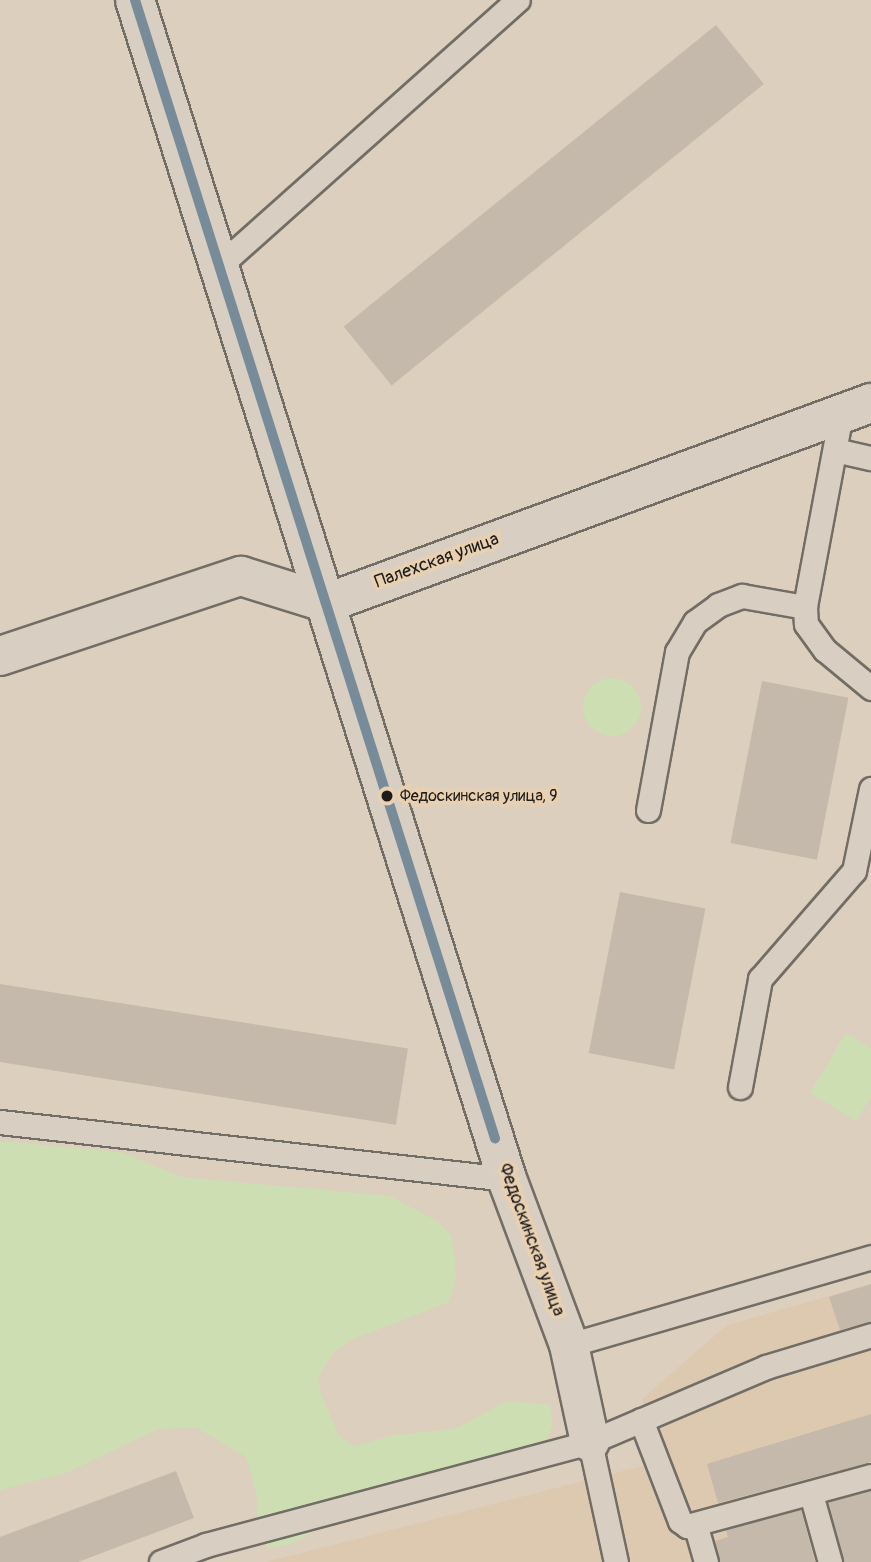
<!DOCTYPE html>
<html>
<head>
<meta charset="utf-8">
<style>
	body { margin:0 }
	#map { position:relative; width:871px; height:1562px; overflow:hidden; background:#dccfbe; font-family:Pangolin,sans-serif }
	div>[style] { position:absolute }
	[style*='--x'] { left:calc(var(--x)*1px); top:calc(var(--y)*1px); width:calc(var(--w)*1px); rotate:calc(var(--a)*1deg) }
	.built>* { inset:0; background:#ddc9b0 }
	.green>* { inset:0; background:#ccdeb2 }
	.round { border-radius:50% }
	.building>* { inset:0; background:#c4b9aa; transform-origin:0 0 }
	.roads { filter:drop-shadow(2px 0 #726d65) drop-shadow(-2px 0 #726d65) drop-shadow(0 2px #726d65) drop-shadow(0 -2px #726d65) }
	.lane>* { height:23px; margin:-11.5px; padding:0 11.5px; transform-origin:11.5px; border-radius:11.5px; background:#d8cec2 }
	.street>* { height:38px; margin:-19px; padding:0 19px; transform-origin:19px; border-radius:19px; background:#d8cec2 }
	.bus-1>* { height:10px; margin:-5px; padding:0 5px; transform-origin:5px; border-radius:5px; background:#778b99 }
	.dots>* { width:19px; height:19px; translate:-50% -50%; box-sizing:border-box; border:4px solid #e9d0b1; border-radius:50% }
	span { translate:-50% -50%; white-space:nowrap; text-align:center; line-height:1.15; -webkit-text-stroke:7px #e9d0b1; paint-order:stroke }
	.bus-label { font-size:16px; color:#1c1c1c }
	.left { translate:0 -50%; text-align:left }
	.street-label { font-size:18px; color:#1c1c1c }
</style>
</head>
<body>
<div id="map">
	<div class="built">
		<i style="clip-path:polygon(871px 1284px,871px 1562px,266px 1562px,646px 1465px,643px 1398px,727px 1325px)"></i>
	</div>
	<div class="green">
		<i class="round" style="left:583px;top:678px;width:58px;height:58px"></i>
		<i style="clip-path:polygon(846px 1033px,871px 1049px,871px 1097px,856px 1121px,810px 1093px)"></i>
		<i style="clip-path:polygon(0 1141px,121px 1152px,182px 1177px,390px 1196px,437px 1221px,451px 1235px,455px 1257px,456px 1278px,449px 1302px,351px 1340px,334px 1352px,318px 1376px,321px 1395px,338px 1434px,354px 1447px,393px 1435px,455px 1429px,507px 1401px,550px 1405px,553px 1425px,545px 1443px,422px 1477px,288px 1545px,269px 1548px,256px 1534px,257px 1496px,246px 1457px,197px 1428px,158px 1429px,66px 1473px,0 1490px)"></i>
	</div>
	<div class="building">
		<i style="left:716px;top:25px;width:76px;height:479px;rotate:51deg"></i>
		<i style="left:762px;top:681px;width:88px;height:165px;rotate:11deg"></i>
		<i style="left:620px;top:892px;width:87px;height:164px;rotate:11deg"></i>
		<i style="left:0;top:984px;width:413px;height:77px;rotate:9deg"></i>
		<i style="clip-path:polygon(871px 1284px,871px 1321px,840px 1330px,829px 1297px)"></i>
		<i style="clip-path:polygon(871px 1414px,871px 1462px,718px 1503px,707px 1464px)"></i>
		<i style="clip-path:polygon(176px 1471px,194px 1518px,78px 1562px,0 1562px,0 1537px)"></i>
		<i style="clip-path:polygon(871px 1491px,871px 1562px,844px 1562px,828px 1502px)"></i>
		<i style="clip-path:polygon(801px 1510px,815px 1562px,720px 1562px,715px 1541px,728px 1537px,726px 1530px)"></i>
	</div>
	<div class="roads">
		<div class="lane">
			<i style="--x:219;--y:266;--w:400;--a:-41.7"></i>
			<i style="--x:841;--y:414;--w:196;--a:100.6"></i>
			<i style="--x:805;--y:607;--w:17;--a:87"></i>
			<i style="--x:806;--y:624;--w:32;--a:54"></i>
			<i style="--x:825;--y:650;--w:60;--a:39.6"></i>
			<i style="--x:835;--y:450;--w:37;--a:13"></i>
			<i style="--x:648;--y:810;--w:161;--a:-79.6"></i>
			<i style="--x:677;--y:652;--w:35;--a:-59"></i>
			<i style="--x:695;--y:622;--w:29;--a:-36"></i>
			<i style="--x:718;--y:605;--w:26;--a:-21"></i>
			<i style="--x:742;--y:596;--w:64;--a:9.9"></i>
			<i style="--x:740;--y:1087;--w:110;--a:-79.5"></i>
			<i style="--x:760;--y:979;--w:143;--a:-49"></i>
			<i style="--x:854;--y:871;--w:84;--a:-78.3"></i>
			<i style="--x:0;--y:1122;--w:510;--a:6.41"></i>
			<i style="--x:569;--y:1345;--w:315;--a:-16.2"></i>
			<i style="--x:641;--y:1420;--w:108;--a:68.9"></i>
			<i style="--x:680;--y:1521;--w:9;--a:36"></i>
			<i style="--x:687;--y:1526;--w:191;--a:-15.2"></i>
			<i style="--x:590;--y:1442;--w:123;--a:77.8"></i>
			<i style="--x:811;--y:1494;--w:71;--a:74.4"></i>
			<i style="--x:696;--y:1527;--w:36;--a:74"></i>
			<i style="--x:161;--y:1562;--w:48;--a:-20.7"></i>
			<i style="--x:206;--y:1545;--w:398;--a:-15"></i>
			<i style="--x:590;--y:1442;--w:191;--a:-23.1"></i>
			<i style="--x:766;--y:1367;--w:110;--a:-16.9"></i>
		</div>
		<div class="street">
			<i style="--x:135;--y:0;--w:1236;--a:72.49"></i>
			<i style="--x:507;--y:1179;--w:177;--a:69.5"></i>
			<i style="--x:569;--y:1345;--w:99;--a:77.8"></i>
			<i style="--x:0;--y:656;--w:254;--a:-18.4"></i>
			<i style="--x:241;--y:576;--w:90;--a:17.4"></i>
			<i style="--x:327;--y:603;--w:580;--a:-20.19"></i>
		</div>
	</div>
	<div class="bus-1">
		<i style="--x:135;--y:0;--w:1194;--a:72.45"></i>
	</div>
	<div class="dots">
		<i style="left:387px;top:796px;background:#1c1c1c"></i>
	</div>
	<div class="bus-label">
		<span class="left" style="left:400px;top:796px">Федоскинская улица, 9</span>
	</div>
	<div class="street-label">
		<span style="left:437px;top:561px;rotate:-20deg">Палехская улица</span>
		<span style="left:531px;top:1240px;rotate:70deg">Федоскинская улица</span>
	</div>
</div>
</body>
</html>
